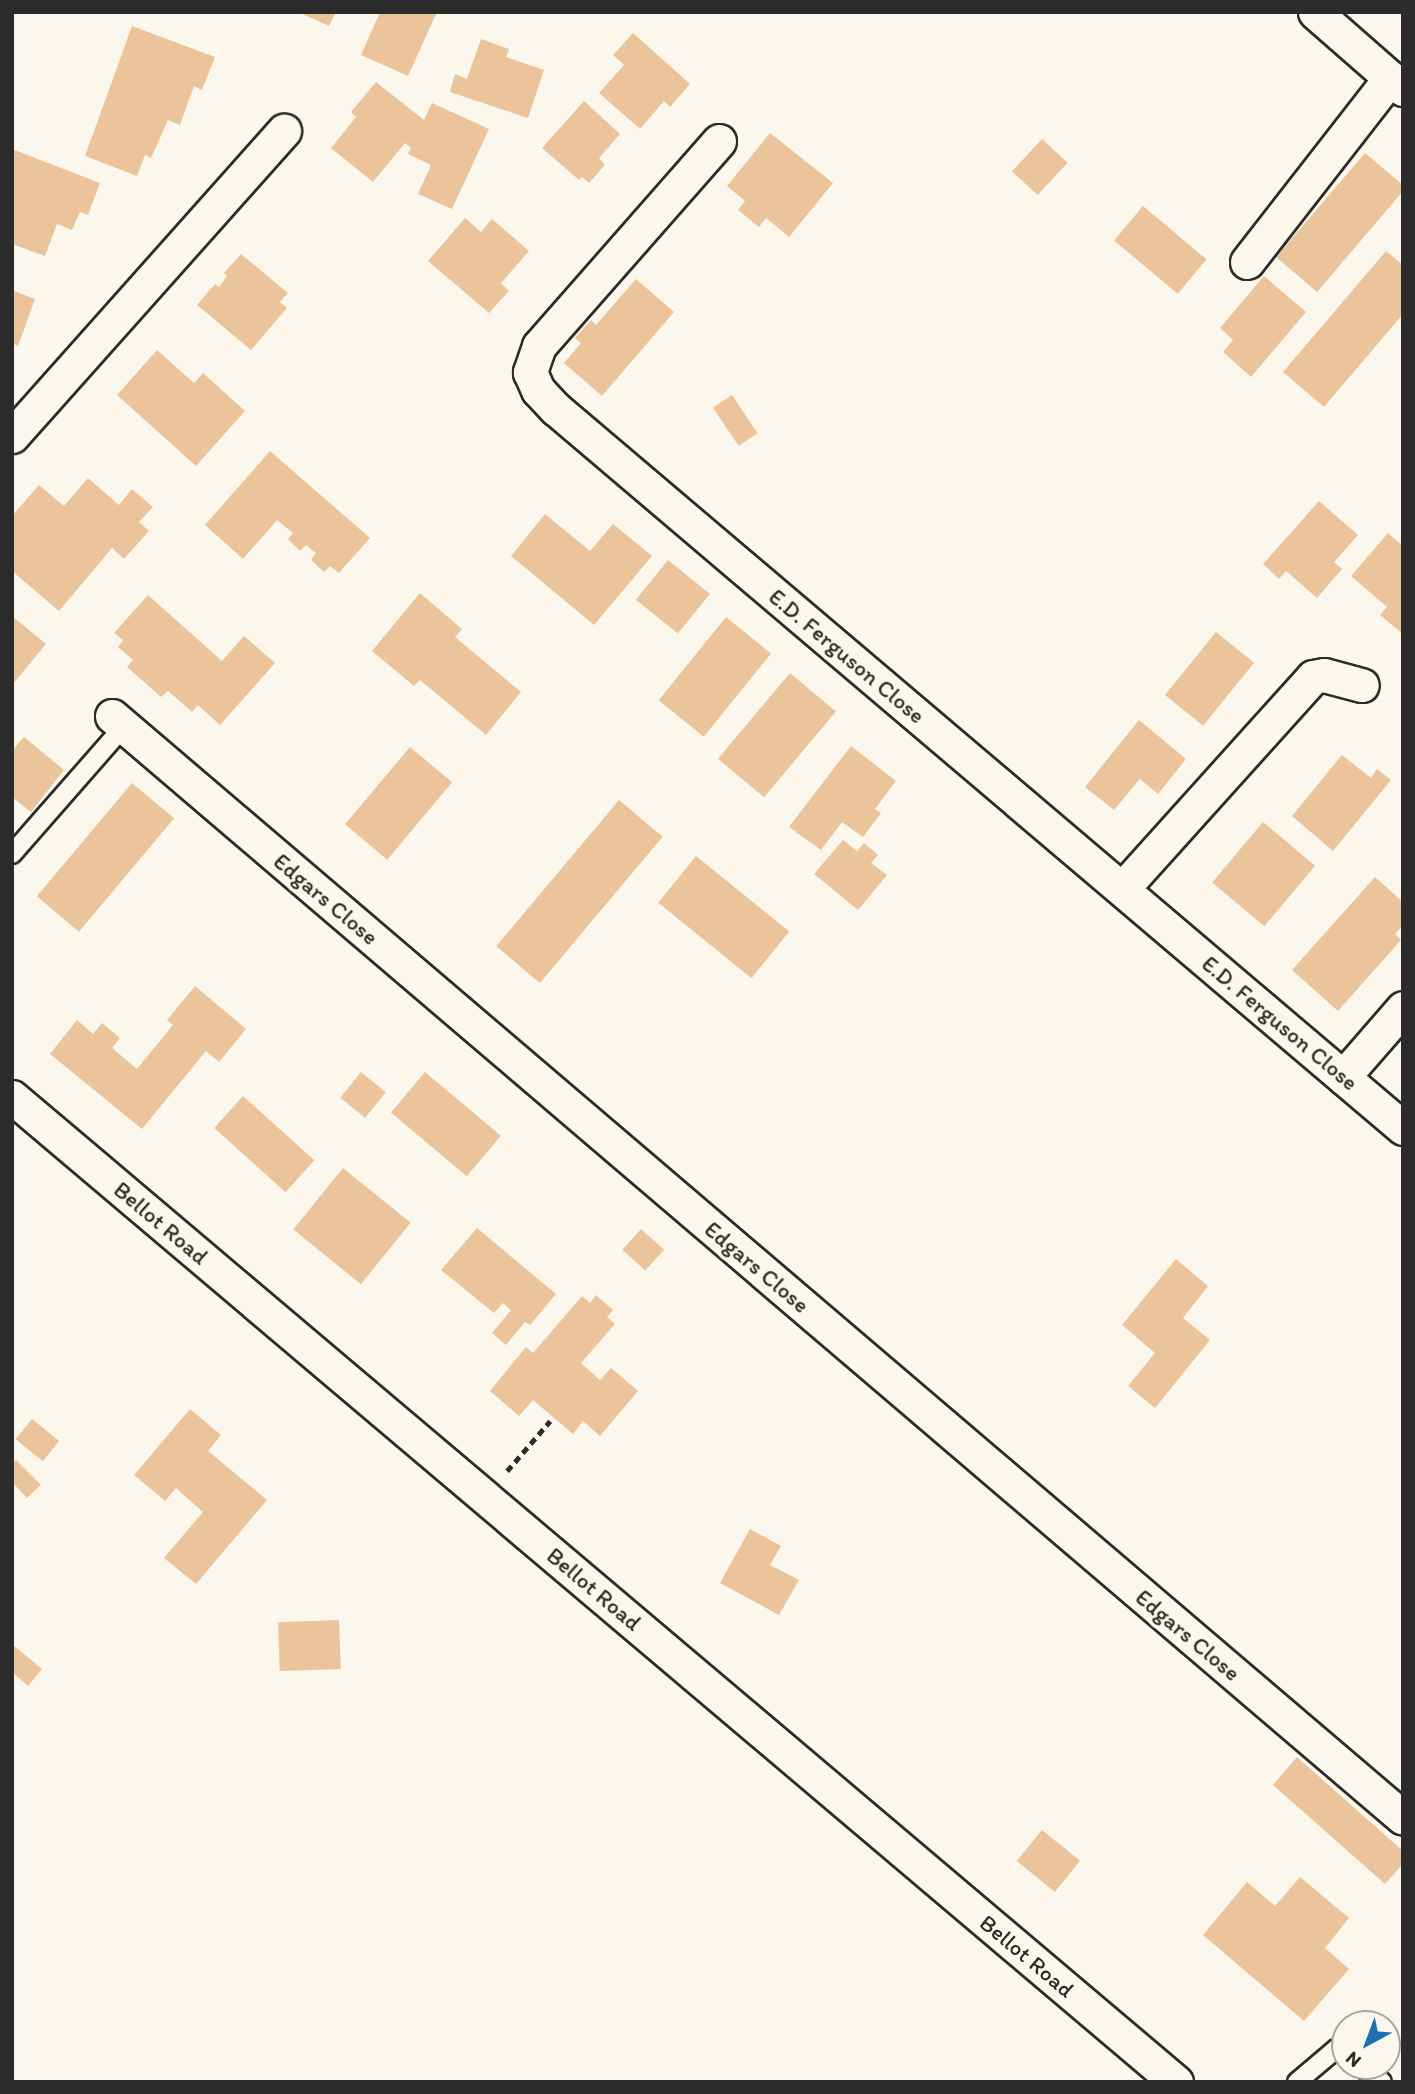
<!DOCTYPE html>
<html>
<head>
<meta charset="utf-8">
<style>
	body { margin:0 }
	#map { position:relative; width:1415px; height:2094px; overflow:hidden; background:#fbf7ec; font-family:Itim,sans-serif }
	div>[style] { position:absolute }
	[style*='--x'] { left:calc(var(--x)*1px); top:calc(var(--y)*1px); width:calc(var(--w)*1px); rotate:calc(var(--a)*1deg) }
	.building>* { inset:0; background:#ebc49b; transform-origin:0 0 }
	.path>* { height:4.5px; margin-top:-2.25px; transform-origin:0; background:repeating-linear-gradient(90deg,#2b2b2b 0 7px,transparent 0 12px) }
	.roads { filter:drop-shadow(2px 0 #2b2b2b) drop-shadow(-2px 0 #2b2b2b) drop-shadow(0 2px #2b2b2b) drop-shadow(0 -2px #2b2b2b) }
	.service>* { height:18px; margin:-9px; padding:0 9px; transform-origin:9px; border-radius:9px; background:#fbf7ec }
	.minor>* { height:33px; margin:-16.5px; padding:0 16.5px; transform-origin:16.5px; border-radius:16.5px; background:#fbf7ec }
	span { translate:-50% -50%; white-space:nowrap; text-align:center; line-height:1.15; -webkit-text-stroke:7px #fbf7ec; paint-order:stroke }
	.street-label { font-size:23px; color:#2b2b2b }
	.frame { position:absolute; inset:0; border:14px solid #2b2b2b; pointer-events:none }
	.north { position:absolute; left:1331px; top:2010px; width:70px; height:70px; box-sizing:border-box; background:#fbf7ec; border:2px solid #a8a59f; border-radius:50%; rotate:221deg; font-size:19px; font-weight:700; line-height:28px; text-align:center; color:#2b2b2b }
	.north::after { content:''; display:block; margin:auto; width:24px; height:32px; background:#1f6fb2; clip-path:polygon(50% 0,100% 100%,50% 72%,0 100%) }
</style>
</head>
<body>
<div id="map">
	<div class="building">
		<i style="clip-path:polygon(298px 12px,336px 12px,329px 26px)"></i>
		<i style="clip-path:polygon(380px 12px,437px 12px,408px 76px,361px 55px)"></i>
		<i style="clip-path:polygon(132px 26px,215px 57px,202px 90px,194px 86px,180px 125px,168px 120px,151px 158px,145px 155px,137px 176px,85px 156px)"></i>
		<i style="clip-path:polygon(633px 33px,690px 84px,670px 107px,664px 101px,640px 129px,599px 93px,624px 65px,613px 55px)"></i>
		<i style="clip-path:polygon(481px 39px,509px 49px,506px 57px,544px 70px,528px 118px,450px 92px,455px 74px,467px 79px)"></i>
		<i style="clip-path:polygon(376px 82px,424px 120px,432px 103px,489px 129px,452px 209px,418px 194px,431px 165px,408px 154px,411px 148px,405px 143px,373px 182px,331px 148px,356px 117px,351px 112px)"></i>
		<i style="clip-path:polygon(584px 101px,620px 134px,599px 158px,605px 165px,589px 183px,582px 177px,579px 180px,542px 148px)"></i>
		<i style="clip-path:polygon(770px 133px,833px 183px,789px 237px,766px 218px,759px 227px,738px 210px,745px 201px,727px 186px)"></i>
		<i style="left:1042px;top:139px;width:35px;height:44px;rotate:43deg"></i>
		<i style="clip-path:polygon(12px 149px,100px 183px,88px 215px,80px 212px,72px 230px,57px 224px,45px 256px,12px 244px)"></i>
		<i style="clip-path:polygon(1365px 153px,1403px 185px,1403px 191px,1317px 292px,1276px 257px)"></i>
		<i style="left:1143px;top:206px;width:83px;height:45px;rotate:40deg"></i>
		<i style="clip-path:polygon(465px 218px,481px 232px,492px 219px,529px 251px,501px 283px,509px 291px,489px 313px,428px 261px)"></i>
		<i style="clip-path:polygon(1386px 251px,1403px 265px,1403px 314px,1324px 407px,1283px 372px)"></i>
		<i style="clip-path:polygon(241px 254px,288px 293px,280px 302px,287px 308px,251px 350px,197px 305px,215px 284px,219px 287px,227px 276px,224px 273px)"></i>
		<i style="clip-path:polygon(1264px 276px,1306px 312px,1251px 377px,1223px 352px,1233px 340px,1220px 328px)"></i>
		<i style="clip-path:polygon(636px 279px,674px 312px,602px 396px,564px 363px,581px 343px,575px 338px,591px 320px,596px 325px)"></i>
		<i style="clip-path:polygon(12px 290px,35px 299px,18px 346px,12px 343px)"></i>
		<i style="clip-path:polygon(157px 350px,194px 383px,203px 373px,245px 411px,196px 466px,117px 395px)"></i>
		<i style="left:732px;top:395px;width:46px;height:23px;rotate:56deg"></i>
		<i style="clip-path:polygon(270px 451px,370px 538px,339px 573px,330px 566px,324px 572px,311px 560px,316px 553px,306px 545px,300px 551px,288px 539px,293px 533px,277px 520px,243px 559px,205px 525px)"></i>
		<i style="clip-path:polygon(88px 478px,119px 505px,132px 489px,153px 507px,139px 522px,149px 531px,124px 559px,112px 548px,59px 611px,12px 571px,12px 516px,39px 485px,64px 506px)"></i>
		<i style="clip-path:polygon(1319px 501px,1358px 535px,1334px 562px,1342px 569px,1317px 598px,1286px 571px,1279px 579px,1263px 564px)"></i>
		<i style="clip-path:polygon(545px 514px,590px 551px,613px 524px,652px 556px,594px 625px,511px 556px)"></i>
		<i style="clip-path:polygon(1388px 533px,1403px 546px,1403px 634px,1380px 615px,1387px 607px,1351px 576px)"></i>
		<i style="left:668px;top:560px;width:54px;height:51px;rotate:39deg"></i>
		<i style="clip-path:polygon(420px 593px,462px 629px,455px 637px,521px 692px,486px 735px,420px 680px,414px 686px,372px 651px)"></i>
		<i style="clip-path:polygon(148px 595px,222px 661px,244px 636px,275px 663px,220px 725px,198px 705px,192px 712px,168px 691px,161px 697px,127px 667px,133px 660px,118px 647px,123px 640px,114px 633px)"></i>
		<i style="clip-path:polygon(12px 616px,46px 644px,12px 685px)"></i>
		<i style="left:726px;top:617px;width:58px;height:107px;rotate:39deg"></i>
		<i style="left:1216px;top:632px;width:49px;height:81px;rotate:39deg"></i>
		<i style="left:790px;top:673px;width:60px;height:112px;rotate:40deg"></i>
		<i style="clip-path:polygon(1139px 720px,1186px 759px,1158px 794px,1140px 779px,1114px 810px,1085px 787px)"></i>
		<i style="clip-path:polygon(24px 737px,64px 770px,31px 812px,12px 797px,12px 751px)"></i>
		<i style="clip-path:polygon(851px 746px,896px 781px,875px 809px,881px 813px,863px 837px,842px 822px,821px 850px,789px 827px)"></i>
		<i style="left:410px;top:747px;width:55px;height:101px;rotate:40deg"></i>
		<i style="clip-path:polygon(1342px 755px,1371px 778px,1377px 769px,1391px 780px,1333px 851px,1292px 816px)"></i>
		<i style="left:132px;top:783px;width:55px;height:148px;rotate:40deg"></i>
		<i style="left:619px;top:800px;width:57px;height:191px;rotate:40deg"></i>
		<i style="left:1263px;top:822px;width:68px;height:79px;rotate:40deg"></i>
		<i style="clip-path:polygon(843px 840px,857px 851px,864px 843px,878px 855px,871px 863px,887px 875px,858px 910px,814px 874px)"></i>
		<i style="left:696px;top:856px;width:120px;height:60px;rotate:39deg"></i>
		<i style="clip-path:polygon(1375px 877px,1403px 902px,1403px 925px,1395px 934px,1401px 940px,1338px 1011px,1292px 970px)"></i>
		<i style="clip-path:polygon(195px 986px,246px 1029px,219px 1062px,206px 1051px,142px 1129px,50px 1054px,77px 1020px,93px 1034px,102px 1023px,120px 1038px,112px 1048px,137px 1069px,173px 1025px,167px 1020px)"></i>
		<i style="left:361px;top:1072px;width:32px;height:33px;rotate:39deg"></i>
		<i style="left:425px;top:1072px;width:99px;height:53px;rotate:40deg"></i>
		<i style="left:243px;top:1096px;width:96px;height:43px;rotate:42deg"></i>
		<i style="left:343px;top:1168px;width:87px;height:79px;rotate:39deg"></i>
		<i style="clip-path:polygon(477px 1228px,556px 1294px,530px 1325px,525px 1322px,506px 1345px,492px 1333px,511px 1310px,503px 1303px,494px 1313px,441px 1270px)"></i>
		<i style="left:641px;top:1229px;width:31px;height:28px;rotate:42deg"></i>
		<i style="clip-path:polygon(1176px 1259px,1208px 1286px,1183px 1318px,1210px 1340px,1155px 1408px,1128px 1386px,1155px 1353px,1122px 1325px)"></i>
		<i style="clip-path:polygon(596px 1295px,613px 1310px,607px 1317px,615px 1324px,581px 1363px,600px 1380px,611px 1368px,638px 1391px,600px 1436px,583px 1421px,573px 1434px,533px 1400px,519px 1416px,490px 1391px,526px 1347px,533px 1353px,582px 1296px,590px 1303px)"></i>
		<i style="clip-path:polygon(190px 1409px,221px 1435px,208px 1451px,267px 1500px,196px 1584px,164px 1558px,203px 1512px,176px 1488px,165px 1501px,134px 1475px)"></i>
		<i style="left:32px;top:1419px;width:35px;height:26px;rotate:39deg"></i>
		<i style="clip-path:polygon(16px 1460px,41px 1485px,27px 1498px,12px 1482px,12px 1464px)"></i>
		<i style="clip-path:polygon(750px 1529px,781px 1546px,770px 1565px,799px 1580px,779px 1615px,720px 1583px)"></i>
		<i style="left:339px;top:1620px;width:49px;height:61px;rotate:88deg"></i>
		<i style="clip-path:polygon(12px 1644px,42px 1669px,28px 1686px,12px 1672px)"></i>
		<i style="clip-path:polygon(1297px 1757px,1403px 1851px,1403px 1864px,1385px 1884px,1273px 1785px)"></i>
		<i style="left:1042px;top:1830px;width:49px;height:40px;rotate:39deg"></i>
		<i style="clip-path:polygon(1300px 1877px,1349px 1918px,1325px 1948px,1349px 1969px,1304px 2021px,1203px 1935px,1247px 1882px,1275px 1906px)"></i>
	</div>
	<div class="path">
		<i style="--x:507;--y:1471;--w:66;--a:-49.3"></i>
	</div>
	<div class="roads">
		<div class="service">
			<i style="--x:12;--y:854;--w:169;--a:-48.8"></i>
			<i style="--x:1360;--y:2066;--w:27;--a:36"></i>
			<i style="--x:1297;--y:2082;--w:51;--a:-40.2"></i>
			<i style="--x:1336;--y:2049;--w:11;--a:34"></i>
		</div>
		<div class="minor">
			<i style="--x:1315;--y:12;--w:117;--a:41.2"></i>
			<i style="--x:719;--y:141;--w:273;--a:131.3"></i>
			<i style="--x:539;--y:346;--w:28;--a:109"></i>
			<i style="--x:530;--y:372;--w:20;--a:66"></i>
			<i style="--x:538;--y:390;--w:26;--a:47"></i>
			<i style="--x:556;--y:409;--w:1111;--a:40.33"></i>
			<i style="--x:1247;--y:262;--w:233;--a:-52.1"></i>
			<i style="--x:12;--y:436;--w:409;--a:-48.3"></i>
			<i style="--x:112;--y:716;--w:1697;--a:40.48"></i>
			<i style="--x:1122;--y:889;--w:285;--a:-48"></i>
			<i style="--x:1313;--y:677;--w:11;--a:-10"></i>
			<i style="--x:1324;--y:675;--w:39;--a:15"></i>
			<i style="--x:1343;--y:1077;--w:91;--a:-49"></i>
			<i style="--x:12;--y:1097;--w:1525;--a:40.24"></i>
		</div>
	</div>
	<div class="street-label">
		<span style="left:847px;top:656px;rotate:40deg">E.D. Ferguson Close</span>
		<span style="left:326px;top:899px;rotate:40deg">Edgars Close</span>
		<span style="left:1280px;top:1023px;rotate:40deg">E.D. Ferguson Close</span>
		<span style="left:161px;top:1223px;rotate:40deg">Bellot Road</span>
		<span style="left:757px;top:1267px;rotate:40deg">Edgars Close</span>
		<span style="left:594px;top:1589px;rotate:40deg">Bellot Road</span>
		<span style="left:1188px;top:1635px;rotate:40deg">Edgars Close</span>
		<span style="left:1027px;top:1956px;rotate:40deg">Bellot Road</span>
	</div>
	<div class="frame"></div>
	<div class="north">N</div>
</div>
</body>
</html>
